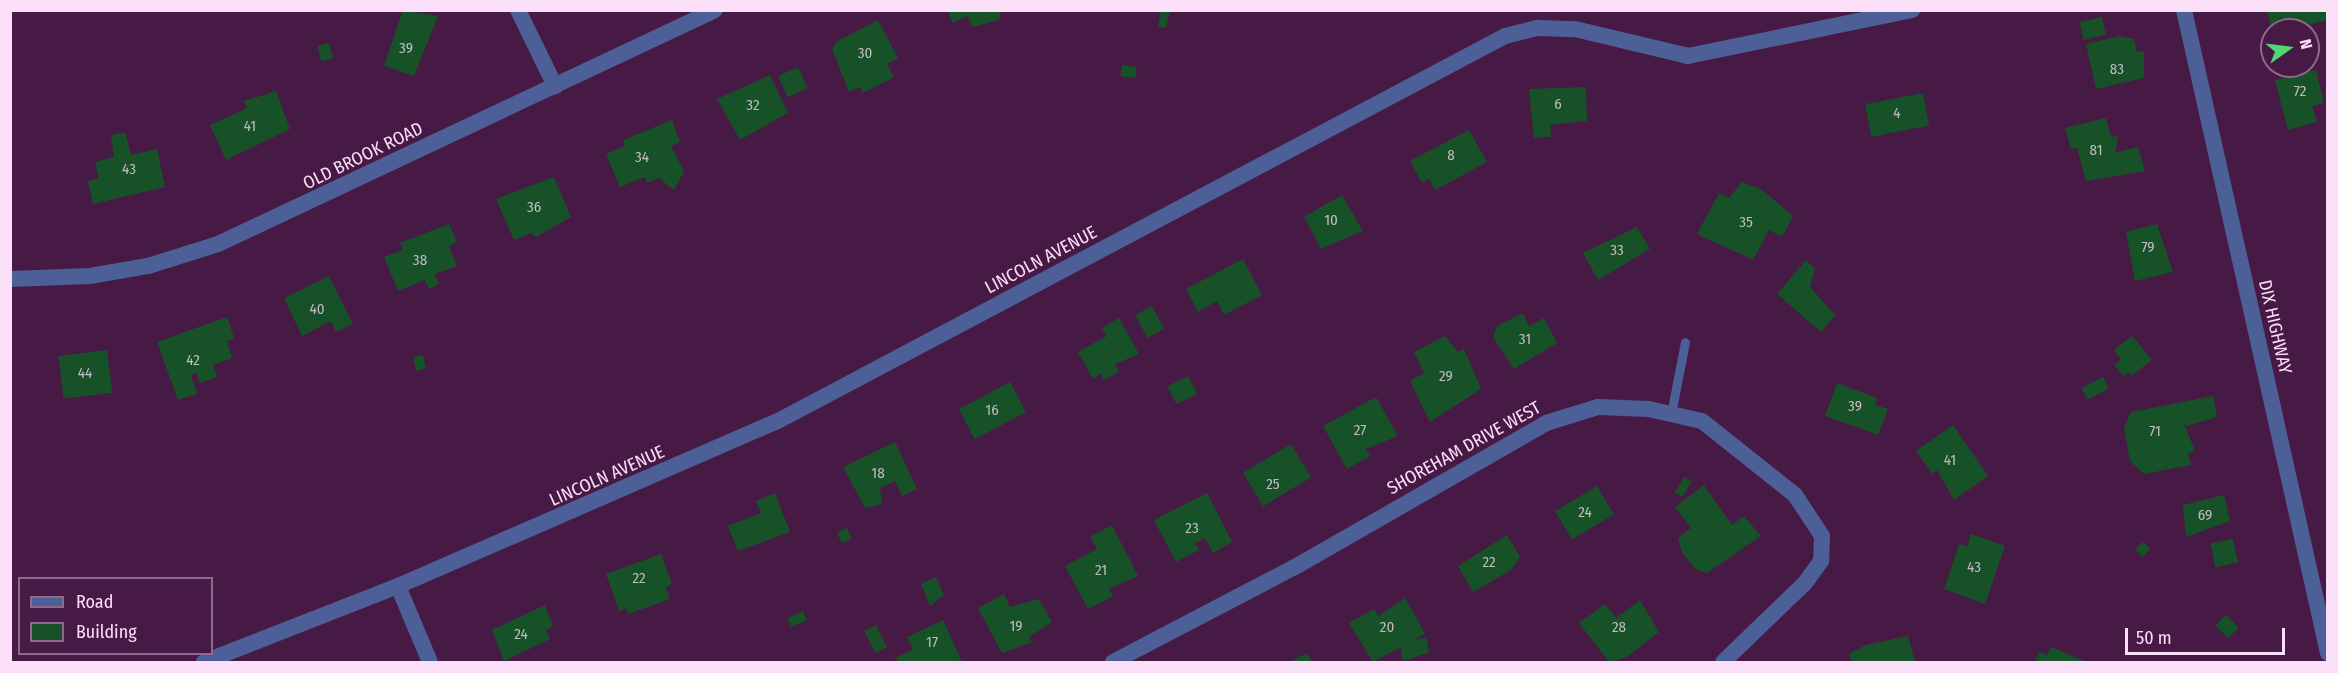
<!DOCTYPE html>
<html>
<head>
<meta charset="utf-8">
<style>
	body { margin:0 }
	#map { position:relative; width:2338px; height:673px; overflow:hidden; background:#471a45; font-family:"Fira Sans Condensed",sans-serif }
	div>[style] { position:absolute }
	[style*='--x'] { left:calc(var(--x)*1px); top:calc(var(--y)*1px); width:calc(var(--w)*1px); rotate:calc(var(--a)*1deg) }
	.building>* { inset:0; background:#165127; transform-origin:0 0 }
	.service>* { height:9px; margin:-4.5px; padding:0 4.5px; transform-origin:4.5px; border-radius:4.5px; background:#4d5f97 }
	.minor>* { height:16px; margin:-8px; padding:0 8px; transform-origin:8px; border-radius:8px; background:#4d5f97 }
	.tertiary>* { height:16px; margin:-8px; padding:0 8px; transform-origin:8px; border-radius:8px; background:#4d5f97 }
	span { translate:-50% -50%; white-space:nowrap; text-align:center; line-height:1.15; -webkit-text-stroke:5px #471a45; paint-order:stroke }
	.number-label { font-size:15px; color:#c2bbc4 }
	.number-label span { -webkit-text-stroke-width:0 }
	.street-label { font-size:18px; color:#fbdef8 }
	.frame { position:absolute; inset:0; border:12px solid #fbdef8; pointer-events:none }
	.legend { position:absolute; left:18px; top:577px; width:195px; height:78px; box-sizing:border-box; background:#471a45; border:2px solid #8f688d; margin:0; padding:8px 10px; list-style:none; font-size:18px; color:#fbdef8 }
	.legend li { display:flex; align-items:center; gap:12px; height:30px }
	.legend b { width:30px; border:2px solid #8f688d }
	.north { position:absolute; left:2260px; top:18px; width:60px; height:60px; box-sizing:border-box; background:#471a45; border:2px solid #8f688d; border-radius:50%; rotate:76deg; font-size:16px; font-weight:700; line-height:24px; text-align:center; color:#fbdef8 }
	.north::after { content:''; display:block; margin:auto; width:21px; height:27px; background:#4fd675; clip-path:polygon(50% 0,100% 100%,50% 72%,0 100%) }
	.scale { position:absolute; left:2125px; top:628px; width:160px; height:27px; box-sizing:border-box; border:3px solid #fbdef8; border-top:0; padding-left:8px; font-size:18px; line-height:21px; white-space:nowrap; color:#fbdef8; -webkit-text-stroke:4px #471a45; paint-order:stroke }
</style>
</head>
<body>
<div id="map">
	<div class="building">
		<i style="clip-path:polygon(403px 10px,438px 16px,414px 76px,384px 66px)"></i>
		<i style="clip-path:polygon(947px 10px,1001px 10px,999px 20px,973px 27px,967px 16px,953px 23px)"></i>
		<i style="clip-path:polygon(1161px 10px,1170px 11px,1166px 28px,1158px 27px)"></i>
		<i style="clip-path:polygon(2328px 10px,2328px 20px,2286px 30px,2272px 30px,2267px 12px)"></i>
		<i style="left:2102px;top:17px;width:18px;height:23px;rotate:77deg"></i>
		<i style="clip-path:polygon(878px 20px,898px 58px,887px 64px,894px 77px,863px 93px,860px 87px,849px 92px,832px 49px,836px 42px)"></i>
		<i style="clip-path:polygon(2120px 36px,2134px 39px,2137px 52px,2144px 51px,2144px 78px,2096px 89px,2086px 44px)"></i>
		<i style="left:329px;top:43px;width:16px;height:12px;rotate:76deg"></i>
		<i style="left:1122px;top:65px;width:15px;height:11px;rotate:8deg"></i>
		<i style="left:798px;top:67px;width:23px;height:22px;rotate:65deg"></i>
		<i style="clip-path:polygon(2316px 70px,2324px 103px,2312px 106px,2317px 122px,2288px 130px,2275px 80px)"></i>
		<i style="clip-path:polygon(770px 75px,788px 113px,740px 140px,717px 99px)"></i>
		<i style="clip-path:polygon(1586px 87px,1587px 121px,1550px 125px,1551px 137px,1534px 138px,1529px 89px)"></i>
		<i style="clip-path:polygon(276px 91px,290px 129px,226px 160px,210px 125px,247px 108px,244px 101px)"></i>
		<i style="left:1923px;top:93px;width:33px;height:59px;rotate:79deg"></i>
		<i style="clip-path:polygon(2106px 118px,2111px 137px,2118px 136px,2115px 153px,2138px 147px,2145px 171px,2086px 181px,2077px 148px,2071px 149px,2065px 128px)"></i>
		<i style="clip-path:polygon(672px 120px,680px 142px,671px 146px,684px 171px,674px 190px,659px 178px,647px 183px,645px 177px,620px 187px,606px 154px,625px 146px,623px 140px)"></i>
		<i style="clip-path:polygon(1469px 130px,1487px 162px,1435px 190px,1429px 179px,1422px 183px,1410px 161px)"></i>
		<i style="clip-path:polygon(125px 132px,131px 155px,157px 149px,165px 187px,93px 204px,88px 181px,99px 178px,95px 162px,114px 157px,111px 135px)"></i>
		<i style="clip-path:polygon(554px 177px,571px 217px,536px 237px,531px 233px,514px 240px,496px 199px)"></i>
		<i style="clip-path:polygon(1742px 182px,1761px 189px,1793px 216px,1782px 237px,1769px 230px,1753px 260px,1697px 234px,1719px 193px,1729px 198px)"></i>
		<i style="clip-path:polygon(1342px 195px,1363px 231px,1321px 249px,1304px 217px)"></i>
		<i style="clip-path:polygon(449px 224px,457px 242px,449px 246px,457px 266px,435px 274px,439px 284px,429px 289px,425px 280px,398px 291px,384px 257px,403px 250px,400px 243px)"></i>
		<i style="clip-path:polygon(2157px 224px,2173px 272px,2135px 281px,2126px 232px)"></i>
		<i style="clip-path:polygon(1637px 227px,1650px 249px,1598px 280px,1583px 253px)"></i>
		<i style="clip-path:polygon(1243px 259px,1262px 295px,1224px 315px,1217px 301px,1198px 312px,1186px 289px)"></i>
		<i style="clip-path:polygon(1806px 260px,1815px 269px,1810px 287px,1835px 315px,1821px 332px,1777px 294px)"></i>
		<i style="clip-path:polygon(329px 276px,353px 324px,336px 332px,331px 321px,302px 336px,284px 298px)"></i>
		<i style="left:1152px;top:306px;width:26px;height:19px;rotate:62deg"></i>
		<i style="clip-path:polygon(1523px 313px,1529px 326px,1544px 318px,1557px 343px,1514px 369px,1493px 337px,1497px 326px)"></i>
		<i style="clip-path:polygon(227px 317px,234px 338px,227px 341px,232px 358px,213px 365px,217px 377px,200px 383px,196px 373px,191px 375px,197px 394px,178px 400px,157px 342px)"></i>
		<i style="clip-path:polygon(1119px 318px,1139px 354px,1115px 364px,1119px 372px,1104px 380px,1101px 374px,1093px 379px,1078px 352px,1107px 336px,1102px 328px)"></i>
		<i style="clip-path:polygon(1445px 336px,1458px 352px,1464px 349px,1481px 389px,1430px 422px,1410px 381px,1424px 373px,1414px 352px)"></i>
		<i style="clip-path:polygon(2132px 336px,2152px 360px,2131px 376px,2128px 372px,2123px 376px,2114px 365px,2121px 359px,2114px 350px)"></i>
		<i style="left:107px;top:350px;width:43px;height:49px;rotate:83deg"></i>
		<i style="left:423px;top:355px;width:14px;height:10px;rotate:78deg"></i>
		<i style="left:1188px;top:376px;width:20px;height:23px;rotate:63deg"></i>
		<i style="left:2103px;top:377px;width:13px;height:24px;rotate:63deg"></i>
		<i style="left:1010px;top:382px;width:34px;height:58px;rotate:62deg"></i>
		<i style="clip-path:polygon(1837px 383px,1877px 398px,1875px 405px,1888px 409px,1878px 435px,1825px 416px)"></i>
		<i style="clip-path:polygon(2213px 396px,2217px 417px,2187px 426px,2183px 421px,2195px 451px,2188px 453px,2191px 465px,2144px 474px,2130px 461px,2124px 428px,2131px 412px)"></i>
		<i style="clip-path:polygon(1376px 397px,1398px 436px,1366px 449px,1370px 456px,1347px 469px,1323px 426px)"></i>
		<i style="clip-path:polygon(1953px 425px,1988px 476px,1954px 500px,1937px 470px,1932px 474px,1916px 451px)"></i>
		<i style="clip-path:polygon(895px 442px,917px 489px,902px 496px,895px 481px,880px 488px,882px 504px,865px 508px,843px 467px)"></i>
		<i style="left:1291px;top:444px;width:39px;height:56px;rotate:59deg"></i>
		<i style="left:1684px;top:477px;width:9px;height:18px;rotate:32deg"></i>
		<i style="clip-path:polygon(1704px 485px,1732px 525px,1744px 516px,1761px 536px,1707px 573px,1695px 569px,1682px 552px,1678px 538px,1691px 528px,1675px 507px)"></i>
		<i style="left:1597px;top:486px;width:33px;height:49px;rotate:59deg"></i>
		<i style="clip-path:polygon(775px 493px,790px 532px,738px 551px,728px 526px,761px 513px,756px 501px)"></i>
		<i style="clip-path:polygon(1207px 493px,1232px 542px,1213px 553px,1205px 538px,1195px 543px,1199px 550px,1176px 562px,1154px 520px)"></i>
		<i style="clip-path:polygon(2224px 495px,2230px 521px,2186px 537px,2183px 505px)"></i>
		<i style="clip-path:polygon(1112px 525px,1138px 576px,1109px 589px,1113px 596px,1088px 609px,1065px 566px,1097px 549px,1090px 537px)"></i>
		<i style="left:847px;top:528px;width:12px;height:11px;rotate:66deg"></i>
		<i style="clip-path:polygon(1971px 534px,2005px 546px,1985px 604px,1944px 589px,1959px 544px,1967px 547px)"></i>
		<i style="clip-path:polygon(1507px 535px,1520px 557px,1511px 570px,1473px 592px,1458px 566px)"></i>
		<i style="left:2233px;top:539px;width:24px;height:23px;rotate:78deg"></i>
		<i style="left:2143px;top:542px;width:10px;height:11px;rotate:45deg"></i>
		<i style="clip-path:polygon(661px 554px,672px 584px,666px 587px,670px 599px,628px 614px,626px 608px,619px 611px,606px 574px)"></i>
		<i style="clip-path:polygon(936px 577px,944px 595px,930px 606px,921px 584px)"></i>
		<i style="clip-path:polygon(1004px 594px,1010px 607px,1039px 599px,1052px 622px,1029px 637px,1032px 642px,1002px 653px,978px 608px)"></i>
		<i style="clip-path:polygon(1405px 598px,1425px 634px,1412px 641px,1426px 637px,1429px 652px,1408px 660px,1402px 659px,1401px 647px,1373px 662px,1349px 623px,1374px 609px,1378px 616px)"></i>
		<i style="clip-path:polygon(1640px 600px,1659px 632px,1627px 657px,1609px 662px,1579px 623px,1605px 604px,1616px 618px)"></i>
		<i style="clip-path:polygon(545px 605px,553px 626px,546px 630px,550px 639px,504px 661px,492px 630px)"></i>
		<i style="left:803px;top:611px;width:10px;height:17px;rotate:66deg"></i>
		<i style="left:2226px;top:615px;width:18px;height:15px;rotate:45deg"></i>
		<i style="clip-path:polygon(943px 620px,962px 662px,898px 662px,895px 658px,913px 650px,907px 637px)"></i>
		<i style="left:876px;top:625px;width:25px;height:13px;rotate:64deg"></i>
		<i style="clip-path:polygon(1908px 636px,1915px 662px,1851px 662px,1849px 654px,1866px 645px)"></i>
		<i style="clip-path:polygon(2051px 647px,2087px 662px,2035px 662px,2039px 652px,2047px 655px)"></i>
		<i style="clip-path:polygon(1307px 653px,1312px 662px,1289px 662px)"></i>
	</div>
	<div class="service">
		<i style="--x:1671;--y:414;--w:73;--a:-79"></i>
	</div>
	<div class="minor">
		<i style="--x:518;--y:10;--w:85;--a:64"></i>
		<i style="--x:10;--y:279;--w:80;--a:-2.1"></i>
		<i style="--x:90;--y:276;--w:59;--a:-9.8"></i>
		<i style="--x:148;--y:266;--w:73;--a:-17.4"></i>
		<i style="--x:218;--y:244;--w:549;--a:-25.21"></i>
		<i style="--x:398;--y:586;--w:82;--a:67.2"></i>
		<i style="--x:204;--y:662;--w:208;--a:-21.4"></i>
		<i style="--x:398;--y:586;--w:412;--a:-23.5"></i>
		<i style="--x:776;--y:422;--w:825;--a:-27.9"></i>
		<i style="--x:1505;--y:36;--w:34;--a:-14"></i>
		<i style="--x:1538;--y:28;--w:37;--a:2"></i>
		<i style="--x:1575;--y:29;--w:116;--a:13.4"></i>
		<i style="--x:1688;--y:56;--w:229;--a:-11.6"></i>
		<i style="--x:1113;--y:662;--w:205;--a:-27.6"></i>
		<i style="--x:1295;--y:567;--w:289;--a:-29.8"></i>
		<i style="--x:1546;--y:423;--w:54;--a:-17.1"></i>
		<i style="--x:1598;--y:407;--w:51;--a:2.2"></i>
		<i style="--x:1649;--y:409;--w:54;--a:12.8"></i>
		<i style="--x:1702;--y:421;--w:119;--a:38.5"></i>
		<i style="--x:1795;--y:495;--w:49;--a:56.6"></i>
		<i style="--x:1822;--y:536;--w:25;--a:92"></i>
		<i style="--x:1821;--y:561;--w:29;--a:126"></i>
		<i style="--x:1804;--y:584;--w:112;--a:136.1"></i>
	</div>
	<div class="tertiary">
		<i style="--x:2184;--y:10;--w:659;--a:77.38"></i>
	</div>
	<div class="number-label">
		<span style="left:406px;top:49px">39</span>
		<span style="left:865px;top:54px">30</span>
		<span style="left:2117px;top:70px">83</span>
		<span style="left:2300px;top:92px">72</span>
		<span style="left:1558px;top:105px">6</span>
		<span style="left:753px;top:106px">32</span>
		<span style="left:1897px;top:114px">4</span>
		<span style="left:250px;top:127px">41</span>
		<span style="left:2096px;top:151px">81</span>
		<span style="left:1451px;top:156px">8</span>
		<span style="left:642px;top:158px">34</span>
		<span style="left:129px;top:170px">43</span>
		<span style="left:534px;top:208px">36</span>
		<span style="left:1331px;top:221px">10</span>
		<span style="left:1746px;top:223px">35</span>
		<span style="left:2148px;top:248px">79</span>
		<span style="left:1617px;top:251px">33</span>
		<span style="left:420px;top:261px">38</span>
		<span style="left:317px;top:310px">40</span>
		<span style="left:1525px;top:340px">31</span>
		<span style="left:193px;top:361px">42</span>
		<span style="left:85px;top:374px">44</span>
		<span style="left:1446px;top:377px">29</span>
		<span style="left:1855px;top:407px">39</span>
		<span style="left:992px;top:411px">16</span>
		<span style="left:1360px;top:431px">27</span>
		<span style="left:2155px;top:432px">71</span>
		<span style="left:1950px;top:461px">41</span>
		<span style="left:878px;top:474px">18</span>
		<span style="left:1273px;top:485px">25</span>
		<span style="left:1585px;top:513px">24</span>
		<span style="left:2205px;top:516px">69</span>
		<span style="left:1192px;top:529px">23</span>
		<span style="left:1489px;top:563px">22</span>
		<span style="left:1974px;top:568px">43</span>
		<span style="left:1101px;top:571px">21</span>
		<span style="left:639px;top:579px">22</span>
		<span style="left:1016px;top:627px">19</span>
		<span style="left:1387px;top:628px">20</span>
		<span style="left:1619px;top:628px">28</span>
		<span style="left:521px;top:635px">24</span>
		<span style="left:932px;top:643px">17</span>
	</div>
	<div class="street-label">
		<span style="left:363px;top:156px;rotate:-26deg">OLD BROOK ROAD</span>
		<span style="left:1041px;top:260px;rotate:-28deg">LINCOLN AVENUE</span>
		<span style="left:2275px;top:327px;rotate:77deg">DIX HIGHWAY</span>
		<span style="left:1464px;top:448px;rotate:-29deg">SHOREHAM DRIVE WEST</span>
		<span style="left:607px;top:476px;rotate:-24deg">LINCOLN AVENUE</span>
	</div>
	<div class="frame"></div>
	<ul class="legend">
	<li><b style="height:8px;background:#4d5f97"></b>Road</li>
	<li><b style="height:16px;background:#165127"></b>Building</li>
	</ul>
	<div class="north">N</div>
	<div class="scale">50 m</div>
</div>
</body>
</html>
